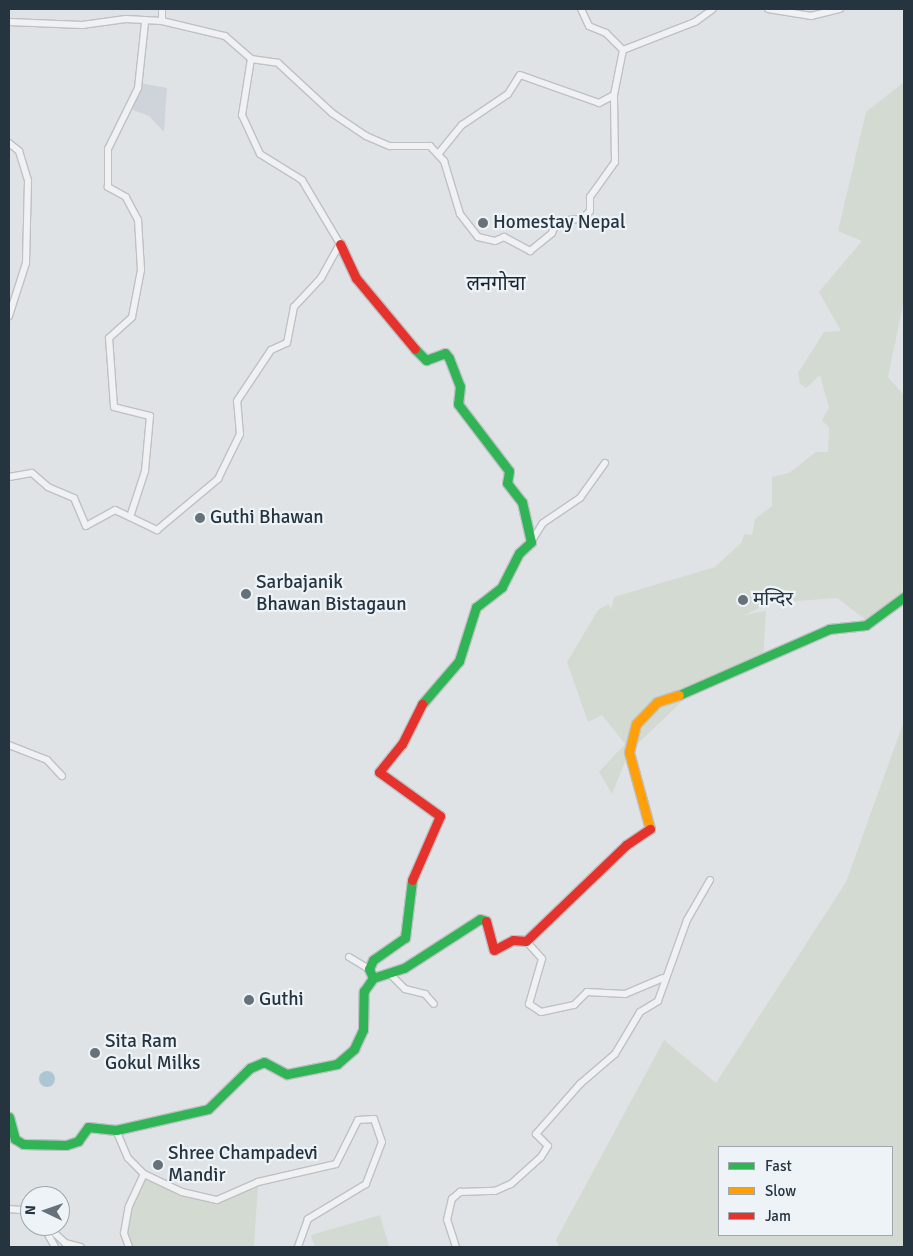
<!DOCTYPE html>
<html>
<head>
<meta charset="utf-8">
<style>
	body { margin:0 }
	#map { position:relative; width:913px; height:1256px; overflow:hidden; background:#e0e3e6; font-family:Signika,"Noto Sans Devanagari",sans-serif }
	div>[style] { position:absolute }
	[style*='--x'] { left:calc(var(--x)*1px); top:calc(var(--y)*1px); width:calc(var(--w)*1px); rotate:calc(var(--a)*1deg) }
	.built>* { inset:0; background:#ced4da }
	.green>* { inset:0; background:#d2dad1 }
	.water>* { inset:0; background:#adc6d3 }
	.round { border-radius:50% }
	.roads { filter:drop-shadow(1px 0 #bec1c4) drop-shadow(-1px 0 #bec1c4) drop-shadow(0 1px #bec1c4) drop-shadow(0 -1px #bec1c4) }
	.street>* { height:6px; margin:-3px; padding:0 3px; transform-origin:3px; border-radius:3px; background:#f0f1f3 }
	.fast>* { height:9px; margin:-4.5px; padding:0 4.5px; transform-origin:4.5px; border-radius:4.5px; background:#30b455 }
	.slow>* { height:9px; margin:-4.5px; padding:0 4.5px; transform-origin:4.5px; border-radius:4.5px; background:#ff9f0a }
	.jam>* { height:9px; margin:-4.5px; padding:0 4.5px; transform-origin:4.5px; border-radius:4.5px; background:#e5322d }
	.dots>* { width:14px; height:14px; translate:-50% -50%; box-sizing:border-box; border:2px solid #edf3f6; border-radius:50% }
	span { translate:-50% -50%; white-space:nowrap; text-align:center; line-height:1.15; -webkit-text-stroke:4.5px #edf3f6; paint-order:stroke }
	.poi-label { font-size:19px; color:#263440 }
	.left { translate:0 -50%; text-align:left }
	.neighbourhood-label { font-size:20px; color:#192531 }
	.frame { position:absolute; inset:0; border:10px solid #263440; pointer-events:none }
	.legend { position:absolute; left:718px; top:1146px; width:175px; height:90px; box-sizing:border-box; background:#edf3f6; border:1px solid #9da7ad; margin:0; padding:6px 9px; list-style:none; font-size:15px; color:#263440 }
	.legend li { display:flex; align-items:center; gap:10px; height:25px }
	.legend b { width:25px; border:1px solid #9da7ad }
	.north { position:absolute; left:20px; top:1186px; width:50px; height:50px; box-sizing:border-box; background:#edf3f6; border:1px solid #9da7ad; border-radius:50%; rotate:273deg; font-size:14px; font-weight:700; line-height:20px; text-align:center; color:#263440 }
	.north::after { content:''; display:block; margin:auto; width:18px; height:22px; background:#67717a; clip-path:polygon(50% 0,100% 100%,50% 72%,0 100%) }
</style>
</head>
<body>
<div id="map">
	<div class="built">
		<i style="clip-path:polygon(140px 83px,167px 88px,164px 132px,149px 116px,133px 110px)"></i>
	</div>
	<div class="green">
		<i style="clip-path:polygon(904px 82px,904px 300px,888px 377px,904px 395px,904px 589px,897px 600px,866px 620px,837px 598px,770px 603px,744px 615px,766px 611px,763px 659px,700px 684px,629px 752px,612px 794px,599px 772px,625px 744px,602px 715px,588px 722px,567px 662px,598px 610px,609px 604px,611px 610px,614px 597px,715px 567px,742px 542px,744px 534px,752px 535px,755px 519px,772px 506px,772px 477px,789px 473px,816px 452px,828px 452px,829px 428px,822px 420px,829px 408px,820px 375px,806px 388px,800px 384px,798px 373px,824px 332px,841px 331px,819px 292px,862px 241px,838px 231px,866px 112px)"></i>
		<i style="clip-path:polygon(evenodd,904px 721px,904px 1247px,559px 1247px,556px 1240px,664px 1040px,716px 1083px,846px 882px,904px 721px,719px 1147px,892px 1147px,892px 1235px,719px 1235px,719px 1147px)"></i>
		<i style="clip-path:polygon(144px 1174px,215px 1202px,258px 1184px,254px 1247px,130px 1247px,127px 1233px,131px 1208px)"></i>
		<i style="clip-path:polygon(380px 1215px,389px 1247px,315px 1247px,311px 1235px)"></i>
	</div>
	<div class="water">
		<i class="round" style="left:39px;top:1071px;width:16px;height:16px"></i>
	</div>
	<div class="roads">
		<div class="street">
			<i style="--x:162;--y:9;--w:12;--a:90"></i>
			<i style="--x:162;--y:21;--w:65;--a:13.4"></i>
			<i style="--x:225;--y:36;--w:35;--a:41"></i>
			<i style="--x:251;--y:59;--w:27;--a:8"></i>
			<i style="--x:278;--y:63;--w:74;--a:42.8"></i>
			<i style="--x:332;--y:113;--w:41;--a:34.1"></i>
			<i style="--x:366;--y:136;--w:26;--a:23"></i>
			<i style="--x:390;--y:146;--w:40;--a:0"></i>
			<i style="--x:430;--y:146;--w:21;--a:47"></i>
			<i style="--x:444;--y:161;--w:55;--a:73.2"></i>
			<i style="--x:460;--y:214;--w:29;--a:52"></i>
			<i style="--x:478;--y:237;--w:17;--a:13"></i>
			<i style="--x:495;--y:241;--w:10;--a:-24"></i>
			<i style="--x:504;--y:237;--w:30;--a:28"></i>
			<i style="--x:530;--y:251;--w:28;--a:-39"></i>
			<i style="--x:552;--y:233;--w:13;--a:-67"></i>
			<i style="--x:557;--y:221;--w:25;--a:-5"></i>
			<i style="--x:582;--y:219;--w:11;--a:-45"></i>
			<i style="--x:590;--y:211;--w:14;--a:-90"></i>
			<i style="--x:590;--y:197;--w:43;--a:-54.5"></i>
			<i style="--x:615;--y:162;--w:67;--a:-90.9"></i>
			<i style="--x:614;--y:95;--w:46;--a:-78.7"></i>
			<i style="--x:623;--y:50;--w:24;--a:-135"></i>
			<i style="--x:606;--y:33;--w:18;--a:-158"></i>
			<i style="--x:589;--y:26;--w:19;--a:-115"></i>
			<i style="--x:768;--y:9;--w:44;--a:9.2"></i>
			<i style="--x:811;--y:16;--w:30;--a:-14"></i>
			<i style="--x:9;--y:22;--w:73;--a:2.4"></i>
			<i style="--x:82;--y:25;--w:44;--a:-7.8"></i>
			<i style="--x:126;--y:19;--w:36;--a:3"></i>
			<i style="--x:623;--y:50;--w:77;--a:-21.3"></i>
			<i style="--x:695;--y:22;--w:22;--a:-36"></i>
			<i style="--x:9;--y:143;--w:13;--a:39"></i>
			<i style="--x:19;--y:151;--w:31;--a:73"></i>
			<i style="--x:28;--y:181;--w:82;--a:91.4"></i>
			<i style="--x:26;--y:263;--w:56;--a:107.8"></i>
			<i style="--x:439;--y:153;--w:36;--a:-51"></i>
			<i style="--x:462;--y:125;--w:55;--a:-34"></i>
			<i style="--x:508;--y:94;--w:22;--a:-58"></i>
			<i style="--x:520;--y:75;--w:84;--a:19.5"></i>
			<i style="--x:599;--y:103;--w:17;--a:-28"></i>
			<i style="--x:9;--y:477;--w:23;--a:-10"></i>
			<i style="--x:32;--y:473;--w:21;--a:41"></i>
			<i style="--x:48;--y:487;--w:28;--a:23"></i>
			<i style="--x:74;--y:498;--w:30;--a:67"></i>
			<i style="--x:86;--y:526;--w:33;--a:-29"></i>
			<i style="--x:115;--y:510;--w:47;--a:25.5"></i>
			<i style="--x:157;--y:530;--w:80;--a:-39.9"></i>
			<i style="--x:218;--y:479;--w:50;--a:-63.9"></i>
			<i style="--x:240;--y:434;--w:33;--a:-95"></i>
			<i style="--x:237;--y:401;--w:61;--a:-56.3"></i>
			<i style="--x:271;--y:350;--w:17;--a:-24"></i>
			<i style="--x:287;--y:343;--w:37;--a:-79"></i>
			<i style="--x:294;--y:307;--w:40;--a:-47"></i>
			<i style="--x:321;--y:278;--w:39;--a:-61"></i>
			<i style="--x:340;--y:244;--w:74;--a:-120.7"></i>
			<i style="--x:302;--y:180;--w:49;--a:-148.2"></i>
			<i style="--x:260;--y:154;--w:43;--a:-114.8"></i>
			<i style="--x:242;--y:115;--w:57;--a:-80.9"></i>
			<i style="--x:130;--y:517;--w:48;--a:-71.9"></i>
			<i style="--x:145;--y:471;--w:55;--a:-84.8"></i>
			<i style="--x:150;--y:416;--w:37;--a:-166"></i>
			<i style="--x:114;--y:407;--w:69;--a:-94.1"></i>
			<i style="--x:109;--y:338;--w:31;--a:-42"></i>
			<i style="--x:132;--y:317;--w:48;--a:-79.2"></i>
			<i style="--x:141;--y:270;--w:50;--a:-93.4"></i>
			<i style="--x:138;--y:220;--w:26;--a:-118"></i>
			<i style="--x:126;--y:197;--w:21;--a:-151"></i>
			<i style="--x:108;--y:187;--w:38;--a:-90"></i>
			<i style="--x:108;--y:149;--w:68;--a:-63.8"></i>
			<i style="--x:138;--y:88;--w:66;--a:-83.9"></i>
			<i style="--x:531;--y:542;--w:22;--a:-58"></i>
			<i style="--x:543;--y:523;--w:45;--a:-34"></i>
			<i style="--x:580;--y:498;--w:43;--a:-54.5"></i>
			<i style="--x:9;--y:745;--w:41;--a:21.5"></i>
			<i style="--x:47;--y:760;--w:22;--a:47"></i>
			<i style="--x:526;--y:941;--w:24;--a:48"></i>
			<i style="--x:542;--y:959;--w:47;--a:106.1"></i>
			<i style="--x:529;--y:1004;--w:14;--a:34"></i>
			<i style="--x:541;--y:1012;--w:34;--a:-12"></i>
			<i style="--x:574;--y:1005;--w:18;--a:-45"></i>
			<i style="--x:587;--y:992;--w:38;--a:3"></i>
			<i style="--x:625;--y:994;--w:41;--a:-22.8"></i>
			<i style="--x:349;--y:957;--w:23;--a:31"></i>
			<i style="--x:390;--y:974;--w:21;--a:45"></i>
			<i style="--x:405;--y:989;--w:21;--a:14"></i>
			<i style="--x:425;--y:994;--w:13;--a:48"></i>
			<i style="--x:116;--y:1130;--w:30;--a:67"></i>
			<i style="--x:128;--y:1158;--w:23;--a:45"></i>
			<i style="--x:144;--y:1174;--w:42;--a:25.3"></i>
			<i style="--x:182;--y:1192;--w:36;--a:13"></i>
			<i style="--x:217;--y:1200;--w:45;--a:-23.7"></i>
			<i style="--x:258;--y:1182;--w:80;--a:-13"></i>
			<i style="--x:336;--y:1164;--w:49;--a:-63.4"></i>
			<i style="--x:358;--y:1120;--w:16;--a:-4"></i>
			<i style="--x:374;--y:1119;--w:24;--a:71"></i>
			<i style="--x:382;--y:1142;--w:45;--a:110.9"></i>
			<i style="--x:366;--y:1184;--w:68;--a:148.9"></i>
			<i style="--x:308;--y:1219;--w:30;--a:110"></i>
			<i style="--x:9;--y:1209;--w:21;--a:5"></i>
			<i style="--x:43;--y:1226;--w:24;--a:60"></i>
			<i style="--x:47;--y:1226;--w:25;--a:43"></i>
			<i style="--x:65;--y:1243;--w:16;--a:14"></i>
			<i style="--x:129;--y:1247;--w:15;--a:-110"></i>
			<i style="--x:124;--y:1233;--w:27;--a:-80"></i>
			<i style="--x:129;--y:1206;--w:35;--a:-65"></i>
			<i style="--x:456;--y:1247;--w:28;--a:-108"></i>
			<i style="--x:447;--y:1220;--w:22;--a:-77"></i>
			<i style="--x:452;--y:1199;--w:11;--a:-41"></i>
			<i style="--x:460;--y:1192;--w:35;--a:-2"></i>
			<i style="--x:495;--y:1191;--w:17;--a:-24"></i>
			<i style="--x:511;--y:1184;--w:40;--a:-42"></i>
			<i style="--x:541;--y:1157;--w:13;--a:-58"></i>
			<i style="--x:548;--y:1146;--w:17;--a:-135"></i>
			<i style="--x:536;--y:1134;--w:67;--a:-48.7"></i>
			<i style="--x:580;--y:1084;--w:46;--a:-40.6"></i>
			<i style="--x:615;--y:1054;--w:49;--a:-59.2"></i>
			<i style="--x:640;--y:1012;--w:21;--a:-31"></i>
			<i style="--x:658;--y:1001;--w:86;--a:-70.3"></i>
			<i style="--x:687;--y:920;--w:46;--a:-60.1"></i>
		</div>
		<div class="fast">
			<i style="--x:415;--y:349;--w:16;--a:45"></i>
			<i style="--x:426;--y:360;--w:20;--a:-20"></i>
			<i style="--x:445;--y:353;--w:6;--a:51"></i>
			<i style="--x:449;--y:358;--w:30;--a:69"></i>
			<i style="--x:460;--y:386;--w:18;--a:96"></i>
			<i style="--x:458;--y:404;--w:84;--a:52.7"></i>
			<i style="--x:509;--y:471;--w:12;--a:99"></i>
			<i style="--x:507;--y:483;--w:24;--a:52"></i>
			<i style="--x:522;--y:502;--w:41;--a:77.3"></i>
			<i style="--x:531;--y:542;--w:16;--a:137"></i>
			<i style="--x:519;--y:553;--w:38;--a:117"></i>
			<i style="--x:502;--y:587;--w:33;--a:142"></i>
			<i style="--x:476;--y:607;--w:57;--a:107.5"></i>
			<i style="--x:459;--y:661;--w:57;--a:130.7"></i>
			<i style="--x:679;--y:695;--w:164;--a:-23.7"></i>
			<i style="--x:829;--y:629;--w:37;--a:-6"></i>
			<i style="--x:866;--y:625;--w:47;--a:-36.4"></i>
			<i style="--x:373;--y:978;--w:10;--a:-114"></i>
			<i style="--x:369;--y:969;--w:10;--a:-66"></i>
			<i style="--x:373;--y:960;--w:39;--a:-35"></i>
			<i style="--x:405;--y:938;--w:58;--a:-83.1"></i>
			<i style="--x:9;--y:1117;--w:23;--a:75"></i>
			<i style="--x:15;--y:1139;--w:9;--a:32"></i>
			<i style="--x:23;--y:1144;--w:43;--a:1.3"></i>
			<i style="--x:66;--y:1145;--w:13;--a:-18"></i>
			<i style="--x:78;--y:1141;--w:17;--a:-54"></i>
			<i style="--x:88;--y:1127;--w:28;--a:6"></i>
			<i style="--x:116;--y:1130;--w:94;--a:-12.9"></i>
			<i style="--x:208;--y:1109;--w:59;--a:-44.3"></i>
			<i style="--x:250;--y:1068;--w:15;--a:-23"></i>
			<i style="--x:264;--y:1062;--w:26;--a:28"></i>
			<i style="--x:287;--y:1074;--w:51;--a:-11.3"></i>
			<i style="--x:337;--y:1064;--w:23;--a:-41"></i>
			<i style="--x:354;--y:1049;--w:21;--a:-65"></i>
			<i style="--x:363;--y:1030;--w:39;--a:-89"></i>
			<i style="--x:364;--y:991;--w:16;--a:-55"></i>
			<i style="--x:373;--y:978;--w:33;--a:-18"></i>
			<i style="--x:404;--y:968;--w:90;--a:-32.8"></i>
			<i style="--x:480;--y:919;--w:6;--a:18"></i>
		</div>
		<div class="slow">
			<i style="--x:650;--y:829;--w:80;--a:-105.3"></i>
			<i style="--x:629;--y:752;--w:29;--a:-76"></i>
			<i style="--x:636;--y:724;--w:30;--a:-46"></i>
			<i style="--x:657;--y:702;--w:23;--a:-18"></i>
		</div>
		<div class="jam">
			<i style="--x:340;--y:244;--w:38;--a:65"></i>
			<i style="--x:356;--y:278;--w:92;--a:50.3"></i>
			<i style="--x:412;--y:880;--w:70;--a:-66.4"></i>
			<i style="--x:440;--y:816;--w:75;--a:-144.2"></i>
			<i style="--x:379;--y:772;--w:36;--a:-51"></i>
			<i style="--x:402;--y:744;--w:45;--a:-63.4"></i>
			<i style="--x:486;--y:921;--w:30;--a:75"></i>
			<i style="--x:494;--y:950;--w:21;--a:-28"></i>
			<i style="--x:513;--y:940;--w:13;--a:4"></i>
			<i style="--x:526;--y:941;--w:139;--a:-43.8"></i>
			<i style="--x:626;--y:845;--w:29;--a:-34"></i>
		</div>
	</div>
	<div class="dots">
		<i style="left:483px;top:223px;background:#67717a"></i>
		<i style="left:200px;top:518px;background:#67717a"></i>
		<i style="left:246px;top:594px;background:#67717a"></i>
		<i style="left:743px;top:600px;background:#67717a"></i>
		<i style="left:249px;top:1000px;background:#67717a"></i>
		<i style="left:95px;top:1053px;background:#67717a"></i>
		<i style="left:158px;top:1165px;background:#67717a"></i>
	</div>
	<div class="poi-label">
		<span class="left" style="left:493px;top:223px">Homestay Nepal</span>
		<span class="left" style="left:210px;top:518px">Guthi Bhawan</span>
		<span class="left" style="left:256px;top:594px">Sarbajanik<br>Bhawan Bistagaun</span>
		<span class="left" style="left:753px;top:600px">मन्दिर</span>
		<span class="left" style="left:259px;top:1000px">Guthi</span>
		<span class="left" style="left:105px;top:1053px">Sita Ram<br>Gokul Milks</span>
		<span class="left" style="left:168px;top:1165px">Shree Champadevi<br>Mandir</span>
	</div>
	<div class="neighbourhood-label">
		<span style="left:496px;top:283px">लनगोचा</span>
	</div>
	<div class="frame"></div>
	<ul class="legend">
	<li><b style="height:6px;background:#30b455"></b>Fast</li>
	<li><b style="height:6px;background:#ff9f0a"></b>Slow</li>
	<li><b style="height:6px;background:#e5322d"></b>Jam</li>
	</ul>
	<div class="north">N</div>
</div>
</body>
</html>
